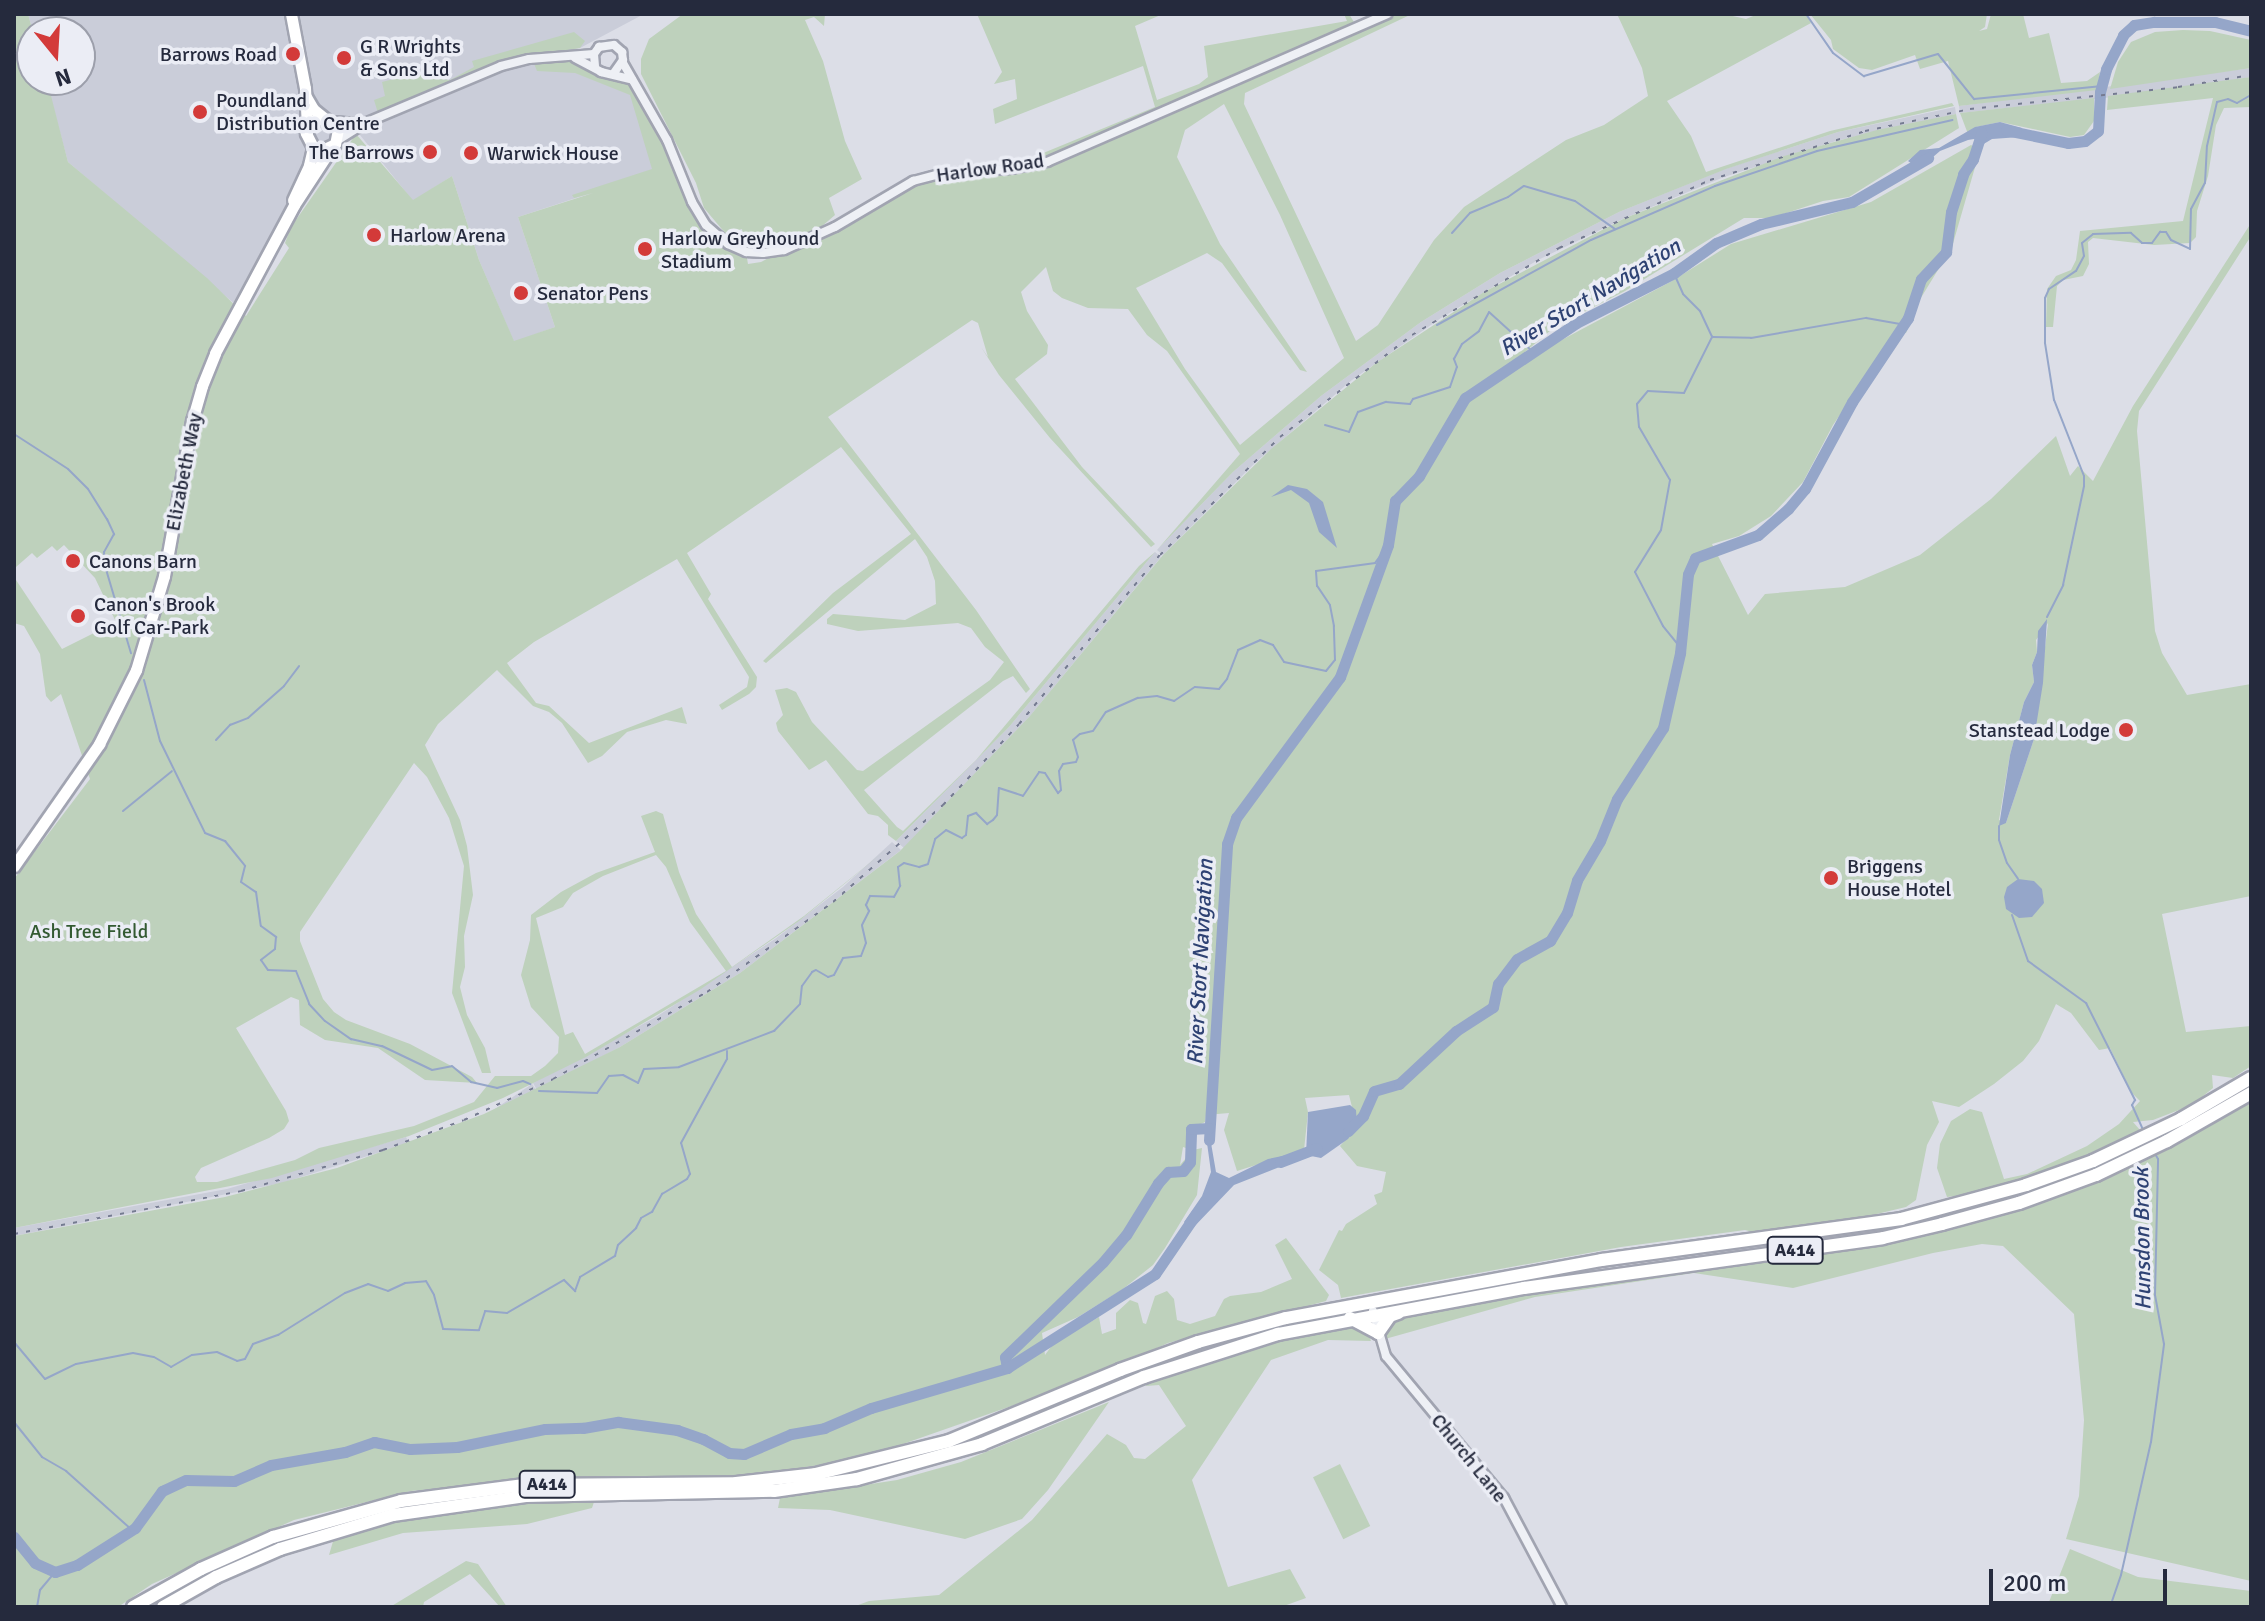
<!DOCTYPE html>
<html>
<head>
<meta charset="utf-8">
<style>
	body { margin:0 }
	#map { position:relative; width:2265px; height:1621px; overflow:hidden; background:#dcdee7; font-family:Signika,sans-serif }
	div>[style] { position:absolute }
	[style*='--x'] { left:calc(var(--x)*1px); top:calc(var(--y)*1px); width:calc(var(--w)*1px); rotate:calc(var(--a)*1deg) }
	.built>* { inset:0; background:#cacdd9; transform-origin:0 0 }
	.green>* { inset:0; background:#bed1bc; transform-origin:0 0 }
	.water>* { inset:0; background:#95a6c9 }
	.stream>* { height:2px; margin:-1px; padding:0 1px; transform-origin:1px; border-radius:1px; background:#95a6c9 }
	.river>* { height:11px; margin:-5.5px; padding:0 5.5px; transform-origin:5.5px; border-radius:5.5px; background:#95a6c9 }
	.roads { filter:drop-shadow(2px 0 #a1a4b1) drop-shadow(-2px 0 #a1a4b1) drop-shadow(0 2px #a1a4b1) drop-shadow(0 -2px #a1a4b1) }
	.minor>* { height:8px; margin:-4px; padding:0 4px; transform-origin:4px; border-radius:4px; background:#eef0f5 }
	.major>* { height:11px; margin:-5.5px; padding:0 5.5px; transform-origin:5.5px; border-radius:5.5px; background:#fff }
	.highway>* { height:12px; margin:-6px; padding:0 6px; transform-origin:6px; border-radius:6px; background:#fff }
	.rail>* { height:2px; margin-top:-1px; transform-origin:0; background:repeating-linear-gradient(90deg,#757b91 0 4px,transparent 0 12px) }
	.dots>* { width:22px; height:22px; translate:-50% -50%; box-sizing:border-box; border:4px solid #ebedf5; border-radius:50% }
	span { translate:-50% -50%; white-space:nowrap; text-align:center; line-height:1.15; -webkit-text-stroke:7px #ebedf5; paint-order:stroke }
	.shield-label span { padding:2px 6px; background:#ebedf5; border:2px solid; border-radius:6px; -webkit-text-stroke-width:0 }
	.shield-label { font-size:18px; color:#252a3d; font-weight:700 }
	.poi-label { font-size:20px; color:#252a3d }
	.left { translate:0 -50%; text-align:left }
	.right { translate:-100% -50%; text-align:right }
	.street-label { font-size:20px; color:#252a3d }
	.park-label { font-size:20px; color:#335a32 }
	.water-label { font-size:22px; color:#2e4273; font-style:italic }
	.frame { position:absolute; inset:0; border:16px solid #252a3d; pointer-events:none }
	.north { position:absolute; left:16px; top:16px; width:80px; height:80px; box-sizing:border-box; background:#ebedf5; border:2px solid #9c9fab; border-radius:50%; rotate:162deg; font-size:22px; font-weight:700; line-height:32px; text-align:center; color:#252a3d }
	.north::after { content:''; display:block; margin:auto; width:28px; height:36px; background:#d33a39; clip-path:polygon(50% 0,100% 100%,50% 72%,0 100%) }
	.scale { position:absolute; left:1989px; top:1569px; width:178px; height:36px; box-sizing:border-box; border:4px solid #252a3d; border-top:0; padding-left:10px; font-size:24px; line-height:28px; white-space:nowrap; color:#252a3d; -webkit-text-stroke:6px #ebedf5; paint-order:stroke }
</style>
</head>
<body>
<div id="map">
	<div class="built">
		<i style="clip-path:polygon(28px 14px,644px 14px,580px 48px,501px 66px,568px 57px,623px 77px,644px 97px,679px 169px,658px 171px,518px 217px,555px 327px,514px 342px,479px 260px,452px 176px,413px 201px,356px 130px,299px 188px,236px 305px,68px 162px,46px 80px,80px 80px,80px 32px,33px 32px)"></i>
		<i style="clip-path:polygon(2251px 68px,2251px 77px,2162px 92px,1960px 113px,1959px 106px)"></i>
		<i style="clip-path:polygon(1955px 107px,1956px 114px,1836px 141px,1724px 177px,1625px 218px,1538px 260px,1441px 318px,1352px 380px,1255px 463px,1163px 555px,1157px 550px,1233px 472px,1321px 396px,1421px 322px,1500px 273px,1619px 212px,1725px 169px,1838px 132px)"></i>
		<i style="clip-path:polygon(1155px 552px,1161px 557px,1029px 717px,907px 845px,904px 848px,896px 841px,1009px 727px)"></i>
		<i style="clip-path:polygon(892px 842px,901px 850px,740px 973px,620px 1047px,537px 1090px,533px 1083px,656px 1017px,775px 939px,843px 887px)"></i>
		<i style="left:532px;top:1084px;width:7px;height:134px;rotate:56deg"></i>
		<i style="clip-path:polygon(406px 1137px,409px 1143px,282px 1183px,14px 1236px,14px 1228px,227px 1189px)"></i>
	</div>
	<div class="green">
		<i style="clip-path:polygon(evenodd,14px 14px,28px 14px,33px 32px,32px 80px,47px 80px,68px 162px,207px 278px,246px 316px,289px 248px,285px 243px,291px 227px,356px 134px,413px 200px,452px 176px,479px 260px,514px 341px,555px 327px,518px 217px,593px 193px,574px 198px,572px 195px,652px 169px,630px 95px,575px 73px,537px 71px,533px 61px,566px 60px,589px 69px,599px 77px,619px 79px,630px 86px,658px 132px,672px 170px,679px 169px,706px 225px,746px 252px,748px 264px,761px 262px,913px 181px,1014px 165px,1155px 107px,1143px 66px,995px 124px,993px 109px,1017px 99px,1015px 79px,994px 84px,1002px 72px,977px 14px,1163px 14px,1135px 26px,1157px 100px,1199px 84px,1208px 77px,1204px 46px,1347px 21px,1344px 14px,1349px 14px,1357px 27px,1387px 14px,1412px 14px,1245px 93px,1244px 104px,1356px 341px,1378px 325px,1434px 240px,1464px 207px,1566px 140px,1604px 125px,1648px 96px,1642px 68px,1617px 14px,1724px 14px,1746px 19px,1758px 14px,1806px 14px,1811px 23px,1667px 101px,1691px 136px,1706px 172px,1830px 131px,1952px 103px,1954px 106px,1838px 132px,1726px 169px,1619px 212px,1500px 273px,1421px 322px,1321px 396px,1233px 472px,1157px 550px,1240px 454px,1167px 351px,1147px 335px,1128px 309px,1088px 308px,1062px 298px,1053px 291px,1046px 267px,1021px 292px,1027px 311px,1048px 345px,1047px 354px,1015px 379px,1082px 467px,1155px 544px,1151px 547px,1050px 438px,999px 375px,981px 347px,988px 357px,978px 323px,972px 320px,828px 417px,976px 610px,1030px 689px,1026px 693px,1013px 676px,1003px 681px,864px 790px,897px 827px,903px 831px,976px 760px,1139px 566px,1155px 552px,1009px 727px,896px 841px,888px 835px,888px 825px,878px 816px,868px 814px,826px 760px,809px 770px,778px 731px,776px 723px,783px 715px,775px 690px,787px 688px,796px 692px,812px 722px,857px 770px,863px 771px,990px 680px,1004px 662px,985px 647px,971px 628px,958px 623px,858px 631px,827px 624px,827px 619px,833px 614px,905px 620px,936px 604px,935px 581px,927px 557px,915px 539px,766px 663px,763px 661px,833px 593px,911px 534px,841px 447px,687px 553px,711px 594px,708px 599px,757px 677px,756px 687px,749px 694px,722px 710px,719px 705px,747px 687px,749px 677px,677px 559px,534px 642px,507px 663px,536px 703px,549px 706px,589px 743px,682px 707px,687px 724px,666px 720px,627px 732px,602px 756px,588px 763px,562px 723px,549px 712px,533px 706px,497px 670px,438px 724px,425px 745px,460px 820px,467px 846px,473px 895px,464px 936px,465px 967px,460px 987px,467px 1015px,485px 1048px,491px 1073px,482px 1073px,452px 993px,464px 866px,449px 818px,427px 777px,414px 763px,300px 932px,300px 941px,323px 999px,334px 1012px,346px 1020px,410px 1044px,472px 1077px,477px 1083px,425px 1080px,378px 1048px,325px 1040px,300px 1025px,299px 1000px,291px 997px,236px 1028px,286px 1111px,289px 1121px,284px 1129px,269px 1138px,201px 1168px,195px 1177px,197px 1182px,217px 1182px,295px 1160px,319px 1148px,414px 1126px,474px 1102px,495px 1076px,531px 1076px,545px 1066px,558px 1053px,559px 1037px,531px 1007px,521px 975px,530px 940px,531px 915px,561px 892px,596px 873px,655px 852px,641px 816px,656px 811px,663px 814px,679px 872px,696px 914px,732px 967px,804px 916px,892px 845px,799px 921px,701px 989px,586px 1057px,503px 1098px,409px 1136px,272px 1178px,14px 1228px,14px 879px,90px 779px,61px 694px,51px 702px,46px 696px,40px 654px,24px 626px,14px 623px,14px 14px,1224px 104px,1280px 215px,1344px 358px,1240px 445px,1185px 369px,1136px 288px,1207px 253px,1222px 263px,1300px 370px,1307px 372px,1220px 244px,1177px 157px,1185px 130px,1224px 104px,14px 14px,64px 545px,95px 578px,116px 622px,62px 649px,14px 577px,16px 567px,32px 553px,37px 558px,52px 546px,57px 551px,64px 545px,14px 14px,656px 855px,666px 867px,690px 922px,726px 971px,585px 1054px,573px 1032px,565px 1035px,536px 918px,563px 907px,573px 893px,603px 876px,656px 855px)"></i>
		<i style="clip-path:polygon(683px 14px,825px 14px,824px 26px,814px 17px,805px 20px,823px 61px,845px 141px,862px 179px,829px 198px,835px 215px,821px 227px,790px 242px,778px 238px,763px 245px,745px 247px,742px 229px,726px 234px,704px 208px,696px 183px,641px 74px,641px 59px,649px 39px)"></i>
		<i style="clip-path:polygon(1810px 14px,1987px 14px,1985px 27px,1979px 31px,1987px 29px,1991px 14px,2023px 14px,2029px 38px,2049px 33px,2061px 83px,2087px 81px,2100px 72px,2097px 90px,1959px 106px,1948px 61px,1920px 69px,1915px 55px,1872px 70px,1859px 68px,1833px 49px,1831px 40px)"></i>
		<i style="clip-path:polygon(2183px 30px,2210px 31px,2251px 40px,2251px 68px,2110px 89px,2118px 62px,2131px 42px,2155px 32px)"></i>
		<i style="clip-path:polygon(574px 32px,585px 41px,580px 48px,519px 58px,378px 113px,374px 100px,385px 96px,382px 82px,439px 67px,442px 79px,450px 80px,474px 67px,472px 61px)"></i>
		<i style="clip-path:polygon(2251px 77px,2251px 107px,2224px 108px,2216px 125px,2208px 176px,2197px 211px,2196px 237px,2190px 243px,2154px 245px,2093px 238px,2088px 242px,2089px 264px,2083px 276px,2063px 280px,2057px 286px,2053px 327px,2046px 327px,2047px 289px,2056px 276px,2071px 270px,2076px 260px,2080px 231px,2183px 221px,2213px 98px,2107px 110px,2108px 96px)"></i>
		<i style="clip-path:polygon(2094px 98px,2094px 121px,2084px 135px,2070px 137px,2000px 122px,1976px 127px,1968px 134px,1960px 113px)"></i>
		<i style="clip-path:polygon(evenodd,1956px 114px,1959px 128px,1849px 197px,1823px 201px,1771px 218px,1744px 218px,1625px 291px,1580px 314px,1570px 314px,1525px 352px,1525px 364px,1543px 350px,1672px 281px,1731px 244px,1871px 202px,1971px 145px,1980px 150px,1952px 247px,1919px 301px,1906px 333px,1897px 331px,1833px 425px,1803px 482px,1771px 516px,1739px 536px,1712px 544px,1748px 615px,1765px 594px,1845px 587px,1920px 555px,1991px 499px,2056px 436px,2070px 476px,2078px 466px,2093px 481px,2133px 406px,2251px 223px,2251px 236px,2139px 411px,2137px 431px,2155px 631px,2162px 653px,2187px 695px,2251px 684px,2251px 896px,2162px 914px,2186px 1032px,2251px 1026px,2251px 1066px,2233px 1078px,2212px 1075px,2213px 1088px,2192px 1105px,2153px 1120px,2133px 1122px,2140px 1130px,2080px 1158px,1979px 1193px,1947px 1197px,1937px 1168px,1940px 1144px,1951px 1121px,1970px 1109px,1982px 1112px,2004px 1179px,2027px 1174px,2087px 1146px,2119px 1124px,2140px 1101px,2132px 1093px,2110px 1048px,2099px 1050px,2071px 1013px,2056px 1004px,2039px 1041px,2023px 1061px,1994px 1084px,1959px 1107px,1932px 1101px,1939px 1122px,1927px 1145px,1916px 1200px,1906px 1207px,1843px 1222px,1761px 1234px,1745px 1230px,1621px 1247px,1341px 1298px,1338px 1285px,1319px 1270px,1339px 1230px,1342px 1231px,1346px 1224px,1377px 1204px,1374px 1195px,1382px 1192px,1386px 1172px,1357px 1166px,1340px 1146px,1357px 1127px,1349px 1095px,1305px 1098px,1308px 1112px,1304px 1150px,1237px 1171px,1224px 1130px,1229px 1113px,1206px 1115px,1205px 1122px,1191px 1129px,1189px 1149px,1183px 1147px,1180px 1165px,1193px 1150px,1202px 1148px,1197px 1195px,1165px 1248px,1153px 1265px,1123px 1289px,1078px 1317px,1042px 1333px,1045px 1355px,1053px 1344px,1099px 1317px,1102px 1334px,1116px 1329px,1116px 1313px,1130px 1300px,1138px 1303px,1143px 1323px,1146px 1324px,1155px 1296px,1167px 1291px,1174px 1299px,1177px 1320px,1190px 1324px,1215px 1316px,1224px 1299px,1230px 1296px,1261px 1292px,1292px 1279px,1275px 1245px,1286px 1238px,1329px 1295px,1326px 1301px,1168px 1343px,1094px 1377px,860px 1459px,738px 1477px,538px 1479px,411px 1491px,294px 1520px,152px 1584px,118px 1607px,14px 1607px,14px 1236px,225px 1197px,337px 1168px,484px 1114px,620px 1047px,740px 973px,900px 851px,1029px 717px,1163px 555px,1271px 449px,1376px 363px,1484px 292px,1625px 218px,1784px 156px,1877px 130px,1956px 114px,2048px 623px,2034px 739px,2006px 823px,1999px 820px,2010px 755px,2024px 702px,2034px 682px,2032px 665px,2037px 652px,2036px 640px,2048px 623px)"></i>
		<i style="clip-path:polygon(2251px 1098px,2251px 1581px,2066px 1539px,2079px 1496px,2084px 1420px,2074px 1314px,2003px 1246px,1982px 1244px,1933px 1253px,1793px 1288px,1694px 1273px,1535px 1297px,1385px 1339px,1389px 1320px,1476px 1299px,1866px 1246px,1968px 1225px,2039px 1202px,2119px 1170px,2195px 1132px)"></i>
		<i style="clip-path:polygon(1353px 1324px,1368px 1332px,1371px 1341px,1328px 1340px,1271px 1360px,1192px 1480px,1228px 1587px,1290px 1569px,1306px 1598px,1281px 1607px,853px 1607px,869px 1601px,939px 1595px,1032px 1520px,1107px 1434px,1126px 1445px,1134px 1458px,1145px 1459px,1186px 1426px,1159px 1385px,1146px 1386px,1147px 1381px,1276px 1340px)"></i>
		<i style="clip-path:polygon(1109px 1402px,1048px 1490px,1022px 1519px,965px 1539px,830px 1510px,778px 1508px,780px 1498px,897px 1480px,961px 1462px)"></i>
		<i style="left:1340px;top:1464px;width:69px;height:30px;rotate:64deg"></i>
		<i style="clip-path:polygon(558px 1501px,594px 1502px,592px 1508px,527px 1524px,403px 1533px,329px 1555px,334px 1538px,374px 1527px,455px 1510px)"></i>
		<i style="clip-path:polygon(2070px 1549px,2138px 1577px,2251px 1591px,2251px 1607px,2047px 1607px)"></i>
		<i style="clip-path:polygon(466px 1561px,478px 1564px,507px 1607px,500px 1607px,470px 1574px,424px 1602px,423px 1607px,390px 1607px)"></i>
	</div>
	<div class="water">
		<i style="clip-path:polygon(2000px 122px,2022px 128px,2020px 137px,1992px 139px,1982px 145px,1974px 139px,1968px 140px,1940px 151px,1919px 169px,1908px 161px,1920px 150px,1939px 148px,1975px 127px)"></i>
		<i style="clip-path:polygon(1288px 485px,1307px 489px,1323px 502px,1337px 548px,1319px 532px,1309px 503px,1291px 490px,1271px 497px)"></i>
		<i style="clip-path:polygon(2047px 619px,2043px 683px,2034px 739px,2006px 823px,1999px 826px,2010px 755px,2024px 702px,2034px 682px,2032px 665px,2037px 652px,2038px 631px)"></i>
		<i style="clip-path:polygon(2018px 879px,2034px 881px,2042px 889px,2044px 903px,2032px 917px,2019px 918px,2006px 909px,2004px 897px,2007px 887px)"></i>
		<i style="clip-path:polygon(1350px 1105px,1356px 1110px,1357px 1127px,1348px 1139px,1321px 1158px,1306px 1155px,1308px 1112px)"></i>
		<i style="clip-path:polygon(1207px 1143px,1211px 1143px,1216px 1172px,1229px 1178px,1268px 1159px,1292px 1154px,1295px 1161px,1234px 1185px,1191px 1230px,1184px 1222px,1202px 1196px,1211px 1172px)"></i>
	</div>
	<div class="stream">
		<i style="--x:1806;--y:14;--w:47;--a:55.3"></i>
		<i style="--x:1833;--y:53;--w:39;--a:37"></i>
		<i style="--x:1864;--y:76;--w:77;--a:-16.6"></i>
		<i style="--x:1938;--y:54;--w:58;--a:51.3"></i>
		<i style="--x:1974;--y:99;--w:129;--a:-5.8"></i>
		<i style="--x:1452;--y:233;--w:27;--a:-48"></i>
		<i style="--x:1470;--y:213;--w:41;--a:-22.8"></i>
		<i style="--x:1508;--y:197;--w:19;--a:-35"></i>
		<i style="--x:1524;--y:186;--w:53;--a:16.4"></i>
		<i style="--x:1575;--y:201;--w:49;--a:35"></i>
		<i style="--x:1674;--y:273;--w:1;--a:45"></i>
		<i style="--x:1676;--y:278;--w:17;--a:66"></i>
		<i style="--x:1683;--y:294;--w:24;--a:45"></i>
		<i style="--x:1700;--y:311;--w:29;--a:65"></i>
		<i style="--x:1712;--y:337;--w:39;--a:1"></i>
		<i style="--x:1751;--y:338;--w:117;--a:-9.9"></i>
		<i style="--x:1866;--y:318;--w:39;--a:10"></i>
		<i style="--x:1437;--y:325;--w:176;--a:-28.9"></i>
		<i style="--x:1591;--y:240;--w:135;--a:-23.5"></i>
		<i style="--x:1715;--y:186;--w:108;--a:-18.9"></i>
		<i style="--x:1817;--y:151;--w:139;--a:-12.9"></i>
		<i style="--x:1325;--y:425;--w:25;--a:16"></i>
		<i style="--x:1349;--y:432;--w:22;--a:-66"></i>
		<i style="--x:1358;--y:412;--w:30;--a:-20"></i>
		<i style="--x:1386;--y:402;--w:24;--a:5"></i>
		<i style="--x:1410;--y:404;--w:6;--a:-59"></i>
		<i style="--x:1413;--y:399;--w:39;--a:-18"></i>
		<i style="--x:1450;--y:387;--w:21;--a:-71"></i>
		<i style="--x:1457;--y:367;--w:9;--a:-111"></i>
		<i style="--x:1454;--y:359;--w:17;--a:-62"></i>
		<i style="--x:1462;--y:344;--w:21;--a:-37"></i>
		<i style="--x:1479;--y:331;--w:21;--a:-62"></i>
		<i style="--x:1489;--y:312;--w:58;--a:42.2"></i>
		<i style="--x:14;--y:434;--w:64;--a:32.9"></i>
		<i style="--x:68;--y:469;--w:28;--a:45"></i>
		<i style="--x:88;--y:489;--w:36;--a:58"></i>
		<i style="--x:107;--y:519;--w:17;--a:65"></i>
		<i style="--x:114;--y:534;--w:21;--a:119"></i>
		<i style="--x:104;--y:552;--w:14;--a:86"></i>
		<i style="--x:105;--y:566;--w:91;--a:73.4"></i>
		<i style="--x:2047;--y:617;--w:36;--a:-63"></i>
		<i style="--x:2063;--y:585;--w:101;--a:-78"></i>
		<i style="--x:2084;--y:486;--w:10;--a:-90"></i>
		<i style="--x:2084;--y:476;--w:82;--a:-111.5"></i>
		<i style="--x:2054;--y:400;--w:58;--a:-99"></i>
		<i style="--x:2045;--y:343;--w:45;--a:-90"></i>
		<i style="--x:2045;--y:298;--w:10;--a:-66"></i>
		<i style="--x:2049;--y:289;--w:32;--a:-34"></i>
		<i style="--x:2076;--y:271;--w:17;--a:-62"></i>
		<i style="--x:2084;--y:256;--w:13;--a:-99"></i>
		<i style="--x:2082;--y:243;--w:14;--a:-39"></i>
		<i style="--x:2093;--y:234;--w:38;--a:-2"></i>
		<i style="--x:2131;--y:233;--w:15;--a:42"></i>
		<i style="--x:2142;--y:243;--w:10;--a:0"></i>
		<i style="--x:2152;--y:243;--w:14;--a:-54"></i>
		<i style="--x:2160;--y:232;--w:6;--a:0"></i>
		<i style="--x:2166;--y:232;--w:9;--a:58"></i>
		<i style="--x:2171;--y:240;--w:21;--a:25"></i>
		<i style="--x:2190;--y:249;--w:40;--a:-88.6"></i>
		<i style="--x:2191;--y:209;--w:30;--a:-62"></i>
		<i style="--x:2205;--y:183;--w:37;--a:-87"></i>
		<i style="--x:2207;--y:146;--w:45;--a:-77.2"></i>
		<i style="--x:2217;--y:102;--w:11;--a:-15"></i>
		<i style="--x:2228;--y:99;--w:10;--a:24"></i>
		<i style="--x:2237;--y:103;--w:16;--a:-30"></i>
		<i style="--x:1680;--y:647;--w:27;--a:-129"></i>
		<i style="--x:1663;--y:626;--w:61;--a:-117.4"></i>
		<i style="--x:1635;--y:572;--w:49;--a:-58.2"></i>
		<i style="--x:1661;--y:530;--w:51;--a:-79.8"></i>
		<i style="--x:1670;--y:480;--w:61;--a:-120.3"></i>
		<i style="--x:1639;--y:427;--w:23;--a:-95"></i>
		<i style="--x:1637;--y:404;--w:17;--a:-50"></i>
		<i style="--x:1648;--y:391;--w:36;--a:3"></i>
		<i style="--x:1684;--y:393;--w:63;--a:-63.4"></i>
		<i style="--x:144;--y:680;--w:63;--a:75.3"></i>
		<i style="--x:160;--y:741;--w:102;--a:63.9"></i>
		<i style="--x:205;--y:833;--w:22;--a:22"></i>
		<i style="--x:225;--y:841;--w:32;--a:51"></i>
		<i style="--x:245;--y:866;--w:16;--a:104"></i>
		<i style="--x:241;--y:882;--w:18;--a:34"></i>
		<i style="--x:256;--y:892;--w:34;--a:82"></i>
		<i style="--x:261;--y:926;--w:19;--a:36"></i>
		<i style="--x:276;--y:937;--w:12;--a:95"></i>
		<i style="--x:275;--y:949;--w:18;--a:142"></i>
		<i style="--x:261;--y:960;--w:12;--a:55"></i>
		<i style="--x:268;--y:970;--w:28;--a:2"></i>
		<i style="--x:296;--y:971;--w:35;--a:68"></i>
		<i style="--x:309;--y:1004;--w:23;--a:47"></i>
		<i style="--x:325;--y:1021;--w:32;--a:35"></i>
		<i style="--x:351;--y:1039;--w:32;--a:13"></i>
		<i style="--x:382;--y:1046;--w:55;--a:25.6"></i>
		<i style="--x:432;--y:1070;--w:20;--a:-11"></i>
		<i style="--x:452;--y:1066;--w:25;--a:40"></i>
		<i style="--x:471;--y:1082;--w:27;--a:13"></i>
		<i style="--x:497;--y:1088;--w:27;--a:-15"></i>
		<i style="--x:523;--y:1081;--w:8;--a:23"></i>
		<i style="--x:216;--y:740;--w:21;--a:-47"></i>
		<i style="--x:230;--y:725;--w:19;--a:-21"></i>
		<i style="--x:248;--y:718;--w:48;--a:-41.6"></i>
		<i style="--x:284;--y:686;--w:25;--a:-53"></i>
		<i style="--x:123;--y:811;--w:63;--a:-39.2"></i>
		<i style="--x:1999;--y:826;--w:14;--a:90"></i>
		<i style="--x:1999;--y:840;--w:24;--a:71"></i>
		<i style="--x:2007;--y:863;--w:19;--a:55"></i>
		<i style="--x:2012;--y:915;--w:49;--a:70.8"></i>
		<i style="--x:2028;--y:961;--w:72;--a:35.9"></i>
		<i style="--x:2086;--y:1003;--w:109;--a:63.2"></i>
		<i style="--x:2135;--y:1100;--w:6;--a:121"></i>
		<i style="--x:2132;--y:1105;--w:30;--a:66"></i>
		<i style="--x:539;--y:1091;--w:58;--a:2"></i>
		<i style="--x:597;--y:1093;--w:21;--a:-55"></i>
		<i style="--x:609;--y:1076;--w:14;--a:-4"></i>
		<i style="--x:623;--y:1075;--w:17;--a:28"></i>
		<i style="--x:638;--y:1083;--w:15;--a:-67"></i>
		<i style="--x:644;--y:1069;--w:35;--a:-3"></i>
		<i style="--x:679;--y:1067;--w:102;--a:-20.8"></i>
		<i style="--x:774;--y:1031;--w:37;--a:-46"></i>
		<i style="--x:800;--y:1004;--w:18;--a:-84"></i>
		<i style="--x:802;--y:986;--w:17;--a:-54"></i>
		<i style="--x:812;--y:972;--w:4;--a:-27"></i>
		<i style="--x:816;--y:970;--w:14;--a:30"></i>
		<i style="--x:828;--y:977;--w:6;--a:-18"></i>
		<i style="--x:834;--y:975;--w:19;--a:-62"></i>
		<i style="--x:843;--y:958;--w:18;--a:-6"></i>
		<i style="--x:861;--y:956;--w:14;--a:-69"></i>
		<i style="--x:866;--y:943;--w:18;--a:-103"></i>
		<i style="--x:862;--y:925;--w:16;--a:-63"></i>
		<i style="--x:869;--y:911;--w:7;--a:-117"></i>
		<i style="--x:866;--y:905;--w:10;--a:-66"></i>
		<i style="--x:870;--y:896;--w:24;--a:2"></i>
		<i style="--x:894;--y:897;--w:13;--a:-61"></i>
		<i style="--x:900;--y:886;--w:19;--a:-96"></i>
		<i style="--x:898;--y:867;--w:7;--a:-34"></i>
		<i style="--x:904;--y:863;--w:16;--a:15"></i>
		<i style="--x:919;--y:867;--w:9;--a:-18"></i>
		<i style="--x:928;--y:864;--w:26;--a:-74"></i>
		<i style="--x:935;--y:839;--w:14;--a:-39"></i>
		<i style="--x:946;--y:830;--w:18;--a:27"></i>
		<i style="--x:962;--y:838;--w:5;--a:-37"></i>
		<i style="--x:966;--y:835;--w:19;--a:-84"></i>
		<i style="--x:968;--y:816;--w:9;--a:-21"></i>
		<i style="--x:976;--y:813;--w:16;--a:45"></i>
		<i style="--x:987;--y:824;--w:7;--a:-34"></i>
		<i style="--x:993;--y:820;--w:6;--a:-51"></i>
		<i style="--x:997;--y:815;--w:27;--a:-86"></i>
		<i style="--x:999;--y:788;--w:25;--a:18"></i>
		<i style="--x:1023;--y:796;--w:29;--a:-56"></i>
		<i style="--x:1039;--y:772;--w:6;--a:9"></i>
		<i style="--x:1045;--y:773;--w:24;--a:57"></i>
		<i style="--x:1058;--y:793;--w:4;--a:-45"></i>
		<i style="--x:1061;--y:790;--w:19;--a:-96"></i>
		<i style="--x:1059;--y:771;--w:8;--a:-60"></i>
		<i style="--x:1063;--y:764;--w:13;--a:-9"></i>
		<i style="--x:1076;--y:762;--w:5;--a:-68"></i>
		<i style="--x:1078;--y:757;--w:18;--a:-106"></i>
		<i style="--x:1073;--y:740;--w:9;--a:-41"></i>
		<i style="--x:1080;--y:734;--w:13;--a:-13"></i>
		<i style="--x:1093;--y:731;--w:23;--a:-56"></i>
		<i style="--x:1106;--y:712;--w:35;--a:-24"></i>
		<i style="--x:1138;--y:698;--w:19;--a:-6"></i>
		<i style="--x:1157;--y:696;--w:18;--a:16"></i>
		<i style="--x:1174;--y:701;--w:25;--a:-34"></i>
		<i style="--x:1195;--y:687;--w:24;--a:5"></i>
		<i style="--x:1219;--y:689;--w:13;--a:-51"></i>
		<i style="--x:1227;--y:679;--w:31;--a:-69"></i>
		<i style="--x:1238;--y:650;--w:24;--a:-24"></i>
		<i style="--x:1260;--y:640;--w:14;--a:21"></i>
		<i style="--x:1273;--y:645;--w:20;--a:57"></i>
		<i style="--x:1284;--y:662;--w:43;--a:12.1"></i>
		<i style="--x:1326;--y:671;--w:14;--a:-51"></i>
		<i style="--x:1335;--y:660;--w:34;--a:-92"></i>
		<i style="--x:1334;--y:626;--w:21;--a:-101"></i>
		<i style="--x:1330;--y:605;--w:23;--a:-124"></i>
		<i style="--x:1317;--y:586;--w:15;--a:-94"></i>
		<i style="--x:1316;--y:571;--w:60;--a:-7.7"></i>
		<i style="--x:1375;--y:563;--w:22;--a:-54"></i>
		<i style="--x:14;--y:1342;--w:48;--a:50"></i>
		<i style="--x:45;--y:1379;--w:34;--a:-26"></i>
		<i style="--x:76;--y:1364;--w:58;--a:-10.9"></i>
		<i style="--x:133;--y:1353;--w:21;--a:11"></i>
		<i style="--x:154;--y:1357;--w:20;--a:30"></i>
		<i style="--x:171;--y:1367;--w:24;--a:-30"></i>
		<i style="--x:192;--y:1355;--w:25;--a:-7"></i>
		<i style="--x:217;--y:1352;--w:22;--a:24"></i>
		<i style="--x:237;--y:1361;--w:8;--a:-14"></i>
		<i style="--x:245;--y:1359;--w:17;--a:-62"></i>
		<i style="--x:253;--y:1344;--w:27;--a:-20"></i>
		<i style="--x:278;--y:1335;--w:79;--a:-32.1"></i>
		<i style="--x:345;--y:1293;--w:25;--a:-21"></i>
		<i style="--x:368;--y:1284;--w:21;--a:19"></i>
		<i style="--x:388;--y:1291;--w:19;--a:-25"></i>
		<i style="--x:405;--y:1283;--w:21;--a:-5"></i>
		<i style="--x:426;--y:1281;--w:16;--a:60"></i>
		<i style="--x:434;--y:1295;--w:35;--a:75"></i>
		<i style="--x:443;--y:1329;--w:36;--a:2"></i>
		<i style="--x:479;--y:1330;--w:20;--a:-72"></i>
		<i style="--x:485;--y:1311;--w:22;--a:5"></i>
		<i style="--x:507;--y:1313;--w:66;--a:-30.1"></i>
		<i style="--x:564;--y:1280;--w:16;--a:45"></i>
		<i style="--x:575;--y:1291;--w:15;--a:-70"></i>
		<i style="--x:580;--y:1277;--w:41;--a:-31"></i>
		<i style="--x:615;--y:1256;--w:11;--a:-75"></i>
		<i style="--x:618;--y:1245;--w:25;--a:-43"></i>
		<i style="--x:636;--y:1228;--w:11;--a:-63"></i>
		<i style="--x:641;--y:1218;--w:13;--a:-29"></i>
		<i style="--x:652;--y:1212;--w:21;--a:-61"></i>
		<i style="--x:662;--y:1194;--w:29;--a:-31"></i>
		<i style="--x:687;--y:1179;--w:6;--a:-59"></i>
		<i style="--x:690;--y:1174;--w:32;--a:-106"></i>
		<i style="--x:681;--y:1143;--w:96;--a:-61.3"></i>
		<i style="--x:727;--y:1059;--w:8;--a:-90"></i>
		<i style="--x:14;--y:1422;--w:45;--a:51.3"></i>
		<i style="--x:42;--y:1457;--w:28;--a:30"></i>
		<i style="--x:66;--y:1471;--w:89;--a:41.8"></i>
		<i style="--x:37;--y:1607;--w:17;--a:-80"></i>
		<i style="--x:40;--y:1590;--w:23;--a:-50"></i>
		<i style="--x:2110;--y:1607;--w:34;--a:-71"></i>
		<i style="--x:2121;--y:1575;--w:136;--a:-77.3"></i>
		<i style="--x:2151;--y:1442;--w:99;--a:-82.4"></i>
		<i style="--x:2164;--y:1344;--w:50;--a:-100.4"></i>
		<i style="--x:2155;--y:1295;--w:136;--a:-88.7"></i>
		<i style="--x:2158;--y:1159;--w:8;--a:-120"></i>
	</div>
	<div class="river">
		<i style="--x:2006;--y:130;--w:63;--a:11.8"></i>
		<i style="--x:2068;--y:143;--w:17;--a:-7"></i>
		<i style="--x:2085;--y:141;--w:16;--a:-38"></i>
		<i style="--x:2098;--y:131;--w:39;--a:-87"></i>
		<i style="--x:2100;--y:92;--w:24;--a:-75"></i>
		<i style="--x:2106;--y:69;--w:38;--a:-63"></i>
		<i style="--x:2123;--y:35;--w:15;--a:-42"></i>
		<i style="--x:2134;--y:25;--w:20;--a:-9"></i>
		<i style="--x:2154;--y:22;--w:61;--a:0"></i>
		<i style="--x:2215;--y:22;--w:37;--a:14"></i>
		<i style="--x:1348;--y:1131;--w:21;--a:-45"></i>
		<i style="--x:1363;--y:1116;--w:27;--a:-66"></i>
		<i style="--x:1374;--y:1091;--w:26;--a:-16"></i>
		<i style="--x:1399;--y:1084;--w:78;--a:-42.9"></i>
		<i style="--x:1456;--y:1031;--w:44;--a:-33"></i>
		<i style="--x:1493;--y:1007;--w:24;--a:-78"></i>
		<i style="--x:1498;--y:984;--w:31;--a:-53"></i>
		<i style="--x:1517;--y:959;--w:38;--a:-29"></i>
		<i style="--x:1550;--y:941;--w:33;--a:-59"></i>
		<i style="--x:1567;--y:913;--w:34;--a:-73"></i>
		<i style="--x:1577;--y:880;--w:45;--a:-59.5"></i>
		<i style="--x:1600;--y:841;--w:45;--a:-68"></i>
		<i style="--x:1617;--y:799;--w:85;--a:-57.1"></i>
		<i style="--x:1663;--y:728;--w:77;--a:-77.2"></i>
		<i style="--x:1680;--y:653;--w:79;--a:-84.2"></i>
		<i style="--x:1688;--y:574;--w:17;--a:-66"></i>
		<i style="--x:1695;--y:558;--w:67;--a:-20.1"></i>
		<i style="--x:1758;--y:535;--w:40;--a:-41"></i>
		<i style="--x:1788;--y:509;--w:26;--a:-50"></i>
		<i style="--x:1805;--y:489;--w:99;--a:-61.6"></i>
		<i style="--x:1852;--y:402;--w:101;--a:-56.3"></i>
		<i style="--x:1908;--y:318;--w:41;--a:-71.6"></i>
		<i style="--x:1921;--y:279;--w:37;--a:-47"></i>
		<i style="--x:1946;--y:252;--w:40;--a:-82.9"></i>
		<i style="--x:1951;--y:212;--w:40;--a:-72"></i>
		<i style="--x:1963;--y:174;--w:18;--a:-56"></i>
		<i style="--x:1973;--y:159;--w:28;--a:-72"></i>
		<i style="--x:1209;--y:1140;--w:297;--a:-86.5"></i>
		<i style="--x:1227;--y:844;--w:28;--a:-71"></i>
		<i style="--x:1236;--y:818;--w:175;--a:-53.6"></i>
		<i style="--x:1340;--y:677;--w:140;--a:-70"></i>
		<i style="--x:1388;--y:545;--w:45;--a:-81"></i>
		<i style="--x:1395;--y:501;--w:35;--a:-46"></i>
		<i style="--x:1419;--y:476;--w:91;--a:-59.5"></i>
		<i style="--x:1465;--y:398;--w:134;--a:-34"></i>
		<i style="--x:1576;--y:323;--w:110;--a:-27"></i>
		<i style="--x:1674;--y:273;--w:52;--a:-35.5"></i>
		<i style="--x:1716;--y:243;--w:49;--a:-22.9"></i>
		<i style="--x:1761;--y:224;--w:94;--a:-13.6"></i>
		<i style="--x:1852;--y:202;--w:88;--a:-30.1"></i>
		<i style="--x:1280;--y:1162;--w:39;--a:-21"></i>
		<i style="--x:1007;--y:1368;--w:11;--a:-100"></i>
		<i style="--x:1005;--y:1357;--w:136;--a:-44.1"></i>
		<i style="--x:1103;--y:1262;--w:35;--a:-50"></i>
		<i style="--x:1126;--y:1235;--w:61;--a:-58.4"></i>
		<i style="--x:1158;--y:1183;--w:15;--a:-48"></i>
		<i style="--x:1168;--y:1172;--w:15;--a:-4"></i>
		<i style="--x:1183;--y:1171;--w:11;--a:-52"></i>
		<i style="--x:1190;--y:1162;--w:33;--a:-88"></i>
		<i style="--x:1191;--y:1129;--w:18;--a:-3"></i>
		<i style="--x:14;--y:1537;--w:33;--a:51"></i>
		<i style="--x:35;--y:1563;--w:22;--a:24"></i>
		<i style="--x:55;--y:1572;--w:23;--a:-18"></i>
		<i style="--x:77;--y:1565;--w:69;--a:-32.5"></i>
		<i style="--x:135;--y:1528;--w:46;--a:-53.9"></i>
		<i style="--x:162;--y:1491;--w:26;--a:-25"></i>
		<i style="--x:186;--y:1480;--w:48;--a:1.2"></i>
		<i style="--x:234;--y:1481;--w:40;--a:-23.4"></i>
		<i style="--x:271;--y:1465;--w:75;--a:-10"></i>
		<i style="--x:345;--y:1452;--w:31;--a:-19"></i>
		<i style="--x:374;--y:1442;--w:37;--a:11"></i>
		<i style="--x:410;--y:1449;--w:47;--a:-2.4"></i>
		<i style="--x:457;--y:1447;--w:90;--a:-11.6"></i>
		<i style="--x:545;--y:1429;--w:38;--a:-2"></i>
		<i style="--x:583;--y:1428;--w:36;--a:-10"></i>
		<i style="--x:618;--y:1422;--w:60;--a:7.7"></i>
		<i style="--x:677;--y:1430;--w:28;--a:19"></i>
		<i style="--x:703;--y:1439;--w:30;--a:28"></i>
		<i style="--x:729;--y:1453;--w:15;--a:4"></i>
		<i style="--x:744;--y:1454;--w:51;--a:-23.1"></i>
		<i style="--x:791;--y:1434;--w:34;--a:-10"></i>
		<i style="--x:824;--y:1428;--w:51;--a:-23.1"></i>
		<i style="--x:871;--y:1408;--w:142;--a:-16.4"></i>
		<i style="--x:1007;--y:1368;--w:175;--a:-32.4"></i>
		<i style="--x:1155;--y:1274;--w:73;--a:-55.7"></i>
	</div>
	<div class="roads">
		<div class="minor">
			<i style="--x:575;--y:58;--w:30;--a:28"></i>
			<i style="--x:601;--y:72;--w:32;--a:14"></i>
			<i style="--x:623;--y:63;--w:89;--a:60.3"></i>
			<i style="--x:667;--y:140;--w:67;--a:68"></i>
			<i style="--x:692;--y:202;--w:27;--a:59"></i>
			<i style="--x:706;--y:225;--w:29;--a:41"></i>
			<i style="--x:728;--y:244;--w:20;--a:24"></i>
			<i style="--x:746;--y:252;--w:17;--a:3"></i>
			<i style="--x:763;--y:253;--w:21;--a:-8"></i>
			<i style="--x:784;--y:250;--w:56;--a:-24.3"></i>
			<i style="--x:835;--y:227;--w:91;--a:-30.5"></i>
			<i style="--x:913;--y:181;--w:27;--a:-15"></i>
			<i style="--x:939;--y:174;--w:72;--a:-4"></i>
			<i style="--x:1011;--y:169;--w:37;--a:-11"></i>
			<i style="--x:1047;--y:162;--w:371;--a:-23.5"></i>
			<i style="--x:595;--y:66;--w:12;--a:-95"></i>
			<i style="--x:594;--y:54;--w:9;--a:-54"></i>
			<i style="--x:599;--y:47;--w:15;--a:-8"></i>
			<i style="--x:614;--y:45;--w:11;--a:41"></i>
			<i style="--x:622;--y:52;--w:8;--a:83"></i>
			<i style="--x:623;--y:60;--w:16;--a:125"></i>
			<i style="--x:332;--y:121;--w:32;--a:4"></i>
			<i style="--x:338;--y:140;--w:32;--a:-32"></i>
			<i style="--x:365;--y:123;--w:147;--a:-22.7"></i>
			<i style="--x:501;--y:66;--w:29;--a:-14"></i>
			<i style="--x:529;--y:59;--w:65;--a:-4.4"></i>
			<i style="--x:1373;--y:1311;--w:47;--a:73.9"></i>
			<i style="--x:1386;--y:1356;--w:185;--a:50.3"></i>
			<i style="--x:1504;--y:1498;--w:123;--a:62"></i>
		</div>
		<div class="major">
			<i style="--x:291;--y:14;--w:75;--a:79.3"></i>
			<i style="--x:305;--y:88;--w:40;--a:87.1"></i>
			<i style="--x:305;--y:95;--w:16;--a:60"></i>
			<i style="--x:313;--y:109;--w:32;--a:39"></i>
			<i style="--x:338;--y:129;--w:15;--a:101"></i>
			<i style="--x:335;--y:144;--w:14;--a:155"></i>
			<i style="--x:322;--y:150;--w:9;--a:-162"></i>
			<i style="--x:313;--y:147;--w:16;--a:-117"></i>
			<i style="--x:306;--y:133;--w:14;--a:-60"></i>
			<i style="--x:313;--y:121;--w:10;--a:-17"></i>
			<i style="--x:293;--y:200;--w:38;--a:-65"></i>
			<i style="--x:309;--y:165;--w:18;--a:-77"></i>
			<i style="--x:14;--y:866;--w:149;--a:-55.1"></i>
			<i style="--x:99;--y:744;--w:83;--a:-63.4"></i>
			<i style="--x:136;--y:670;--w:98;--a:-73.4"></i>
			<i style="--x:164;--y:576;--w:158;--a:-79.8"></i>
			<i style="--x:192;--y:421;--w:36;--a:-74"></i>
			<i style="--x:202;--y:386;--w:35;--a:-68"></i>
			<i style="--x:215;--y:353;--w:168;--a:-61.9"></i>
			<i style="--x:294;--y:205;--w:69;--a:-56.8"></i>
		</div>
		<div class="highway">
			<i style="--x:1350;--y:1318;--w:32;--a:28"></i>
			<i style="--x:1378;--y:1333;--w:21;--a:-55"></i>
			<i style="--x:1390;--y:1316;--w:9;--a:-21"></i>
			<i style="--x:133;--y:1607;--w:78;--a:-29.2"></i>
			<i style="--x:201;--y:1569;--w:79;--a:-24"></i>
			<i style="--x:273;--y:1537;--w:133;--a:-15.7"></i>
			<i style="--x:401;--y:1501;--w:124;--a:-7.4"></i>
			<i style="--x:524;--y:1485;--w:212;--a:-0.5"></i>
			<i style="--x:736;--y:1483;--w:81;--a:-6.4"></i>
			<i style="--x:816;--y:1474;--w:137;--a:-13.9"></i>
			<i style="--x:949;--y:1441;--w:185;--a:-22.5"></i>
			<i style="--x:1120;--y:1370;--w:83;--a:-19.7"></i>
			<i style="--x:1198;--y:1342;--w:91;--a:-15.3"></i>
			<i style="--x:1286;--y:1318;--w:321;--a:-10.4"></i>
			<i style="--x:1602;--y:1260;--w:302;--a:-7.8"></i>
			<i style="--x:1901;--y:1219;--w:130;--a:-15.2"></i>
			<i style="--x:2026;--y:1185;--w:71;--a:-19.7"></i>
			<i style="--x:2093;--y:1161;--w:98;--a:-25.5"></i>
			<i style="--x:2181;--y:1119;--w:81;--a:-30.4"></i>
			<i style="--x:163;--y:1607;--w:61;--a:-29.5"></i>
			<i style="--x:216;--y:1577;--w:70;--a:-23.6"></i>
			<i style="--x:280;--y:1549;--w:118;--a:-16.7"></i>
			<i style="--x:393;--y:1515;--w:134;--a:-8.1"></i>
			<i style="--x:526;--y:1496;--w:248;--a:-1.2"></i>
			<i style="--x:774;--y:1491;--w:84;--a:-8.2"></i>
			<i style="--x:857;--y:1479;--w:130;--a:-15.6"></i>
			<i style="--x:982;--y:1444;--w:175;--a:-22.5"></i>
			<i style="--x:1144;--y:1377;--w:141;--a:-17.8"></i>
			<i style="--x:1278;--y:1334;--w:250;--a:-10.6"></i>
			<i style="--x:1524;--y:1288;--w:362;--a:-7.9"></i>
			<i style="--x:1883;--y:1238;--w:61;--a:-13.3"></i>
			<i style="--x:1942;--y:1224;--w:80;--a:-15.3"></i>
			<i style="--x:2019;--y:1203;--w:82;--a:-20"></i>
			<i style="--x:2096;--y:1175;--w:79;--a:-25.6"></i>
			<i style="--x:2167;--y:1141;--w:97;--a:-29.7"></i>
		</div>
	</div>
	<div class="rail">
		<i style="--x:14;--y:1234;--w:231;--a:-10.7"></i>
		<i style="--x:241;--y:1191;--w:148;--a:-16.1"></i>
		<i style="--x:383;--y:1150;--w:86;--a:-20.3"></i>
		<i style="--x:464;--y:1120;--w:98;--a:-24.7"></i>
		<i style="--x:553;--y:1079;--w:177;--a:-29.5"></i>
		<i style="--x:707;--y:992;--w:155;--a:-35.5"></i>
		<i style="--x:833;--y:902;--w:147;--a:-41.4"></i>
		<i style="--x:943;--y:805;--w:111;--a:-46.8"></i>
		<i style="--x:1019;--y:724;--w:220;--a:-50.2"></i>
		<i style="--x:1160;--y:555;--w:168;--a:-44.5"></i>
		<i style="--x:1280;--y:437;--w:167;--a:-37.7"></i>
		<i style="--x:1412;--y:335;--w:171;--a:-30.6"></i>
		<i style="--x:1559;--y:248;--w:166;--a:-24.2"></i>
		<i style="--x:1710;--y:180;--w:163;--a:-17.5"></i>
		<i style="--x:1865;--y:131;--w:107;--a:-11.8"></i>
		<i style="--x:1970;--y:109;--w:209;--a:-6"></i>
		<i style="--x:2178;--y:87;--w:74;--a:-9.3"></i>
	</div>
	<div class="dots">
		<i style="left:293px;top:54px;background:#d33a39"></i>
		<i style="left:344px;top:58px;background:#d33a39"></i>
		<i style="left:200px;top:112px;background:#d33a39"></i>
		<i style="left:430px;top:152px;background:#d33a39"></i>
		<i style="left:471px;top:153px;background:#d33a39"></i>
		<i style="left:374px;top:235px;background:#d33a39"></i>
		<i style="left:645px;top:249px;background:#d33a39"></i>
		<i style="left:521px;top:293px;background:#d33a39"></i>
		<i style="left:73px;top:561px;background:#d33a39"></i>
		<i style="left:78px;top:616px;background:#d33a39"></i>
		<i style="left:2126px;top:730px;background:#d33a39"></i>
		<i style="left:1831px;top:878px;background:#d33a39"></i>
	</div>
	<div class="shield-label">
		<span style="left:1795px;top:1250px">A414</span>
		<span style="left:547px;top:1484px">A414</span>
	</div>
	<div class="poi-label">
		<span class="left" style="left:360px;top:58px">G R Wrights<br>&amp; Sons Ltd</span>
		<span class="right" style="left:277px;top:54px">Barrows Road</span>
		<span class="left" style="left:216px;top:112px">Poundland<br>Distribution Centre</span>
		<span class="right" style="left:414px;top:152px">The Barrows</span>
		<span class="left" style="left:487px;top:153px">Warwick House</span>
		<span class="left" style="left:390px;top:235px">Harlow Arena</span>
		<span class="left" style="left:661px;top:250px">Harlow Greyhound<br>Stadium</span>
		<span class="left" style="left:537px;top:293px">Senator Pens</span>
		<span class="left" style="left:89px;top:561px">Canons Barn</span>
		<span class="left" style="left:94px;top:616px">Canon's Brook<br>Golf Car-Park</span>
		<span class="right" style="left:2110px;top:730px">Stanstead Lodge</span>
		<span class="left" style="left:1847px;top:878px">Briggens<br>House Hotel</span>
	</div>
	<div class="street-label">
		<span style="left:990px;top:168px;rotate:-8deg">Harlow Road</span>
		<span style="left:184px;top:472px;rotate:-79deg">Elizabeth Way</span>
		<span style="left:1469px;top:1458px;rotate:51deg">Church Lane</span>
	</div>
	<div class="park-label">
		<span style="left:89px;top:931px">Ash Tree Field</span>
	</div>
	<div class="water-label">
		<span style="left:1590px;top:297px;rotate:-31deg">River Stort Navigation</span>
		<span style="left:1200px;top:962px;rotate:-87deg">River Stort Navigation</span>
		<span style="left:2142px;top:1239px;rotate:-91deg">Hunsdon Brook</span>
	</div>
	<div class="frame"></div>
	<div class="north">N</div>
	<div class="scale">200 m</div>
</div>
</body>
</html>
